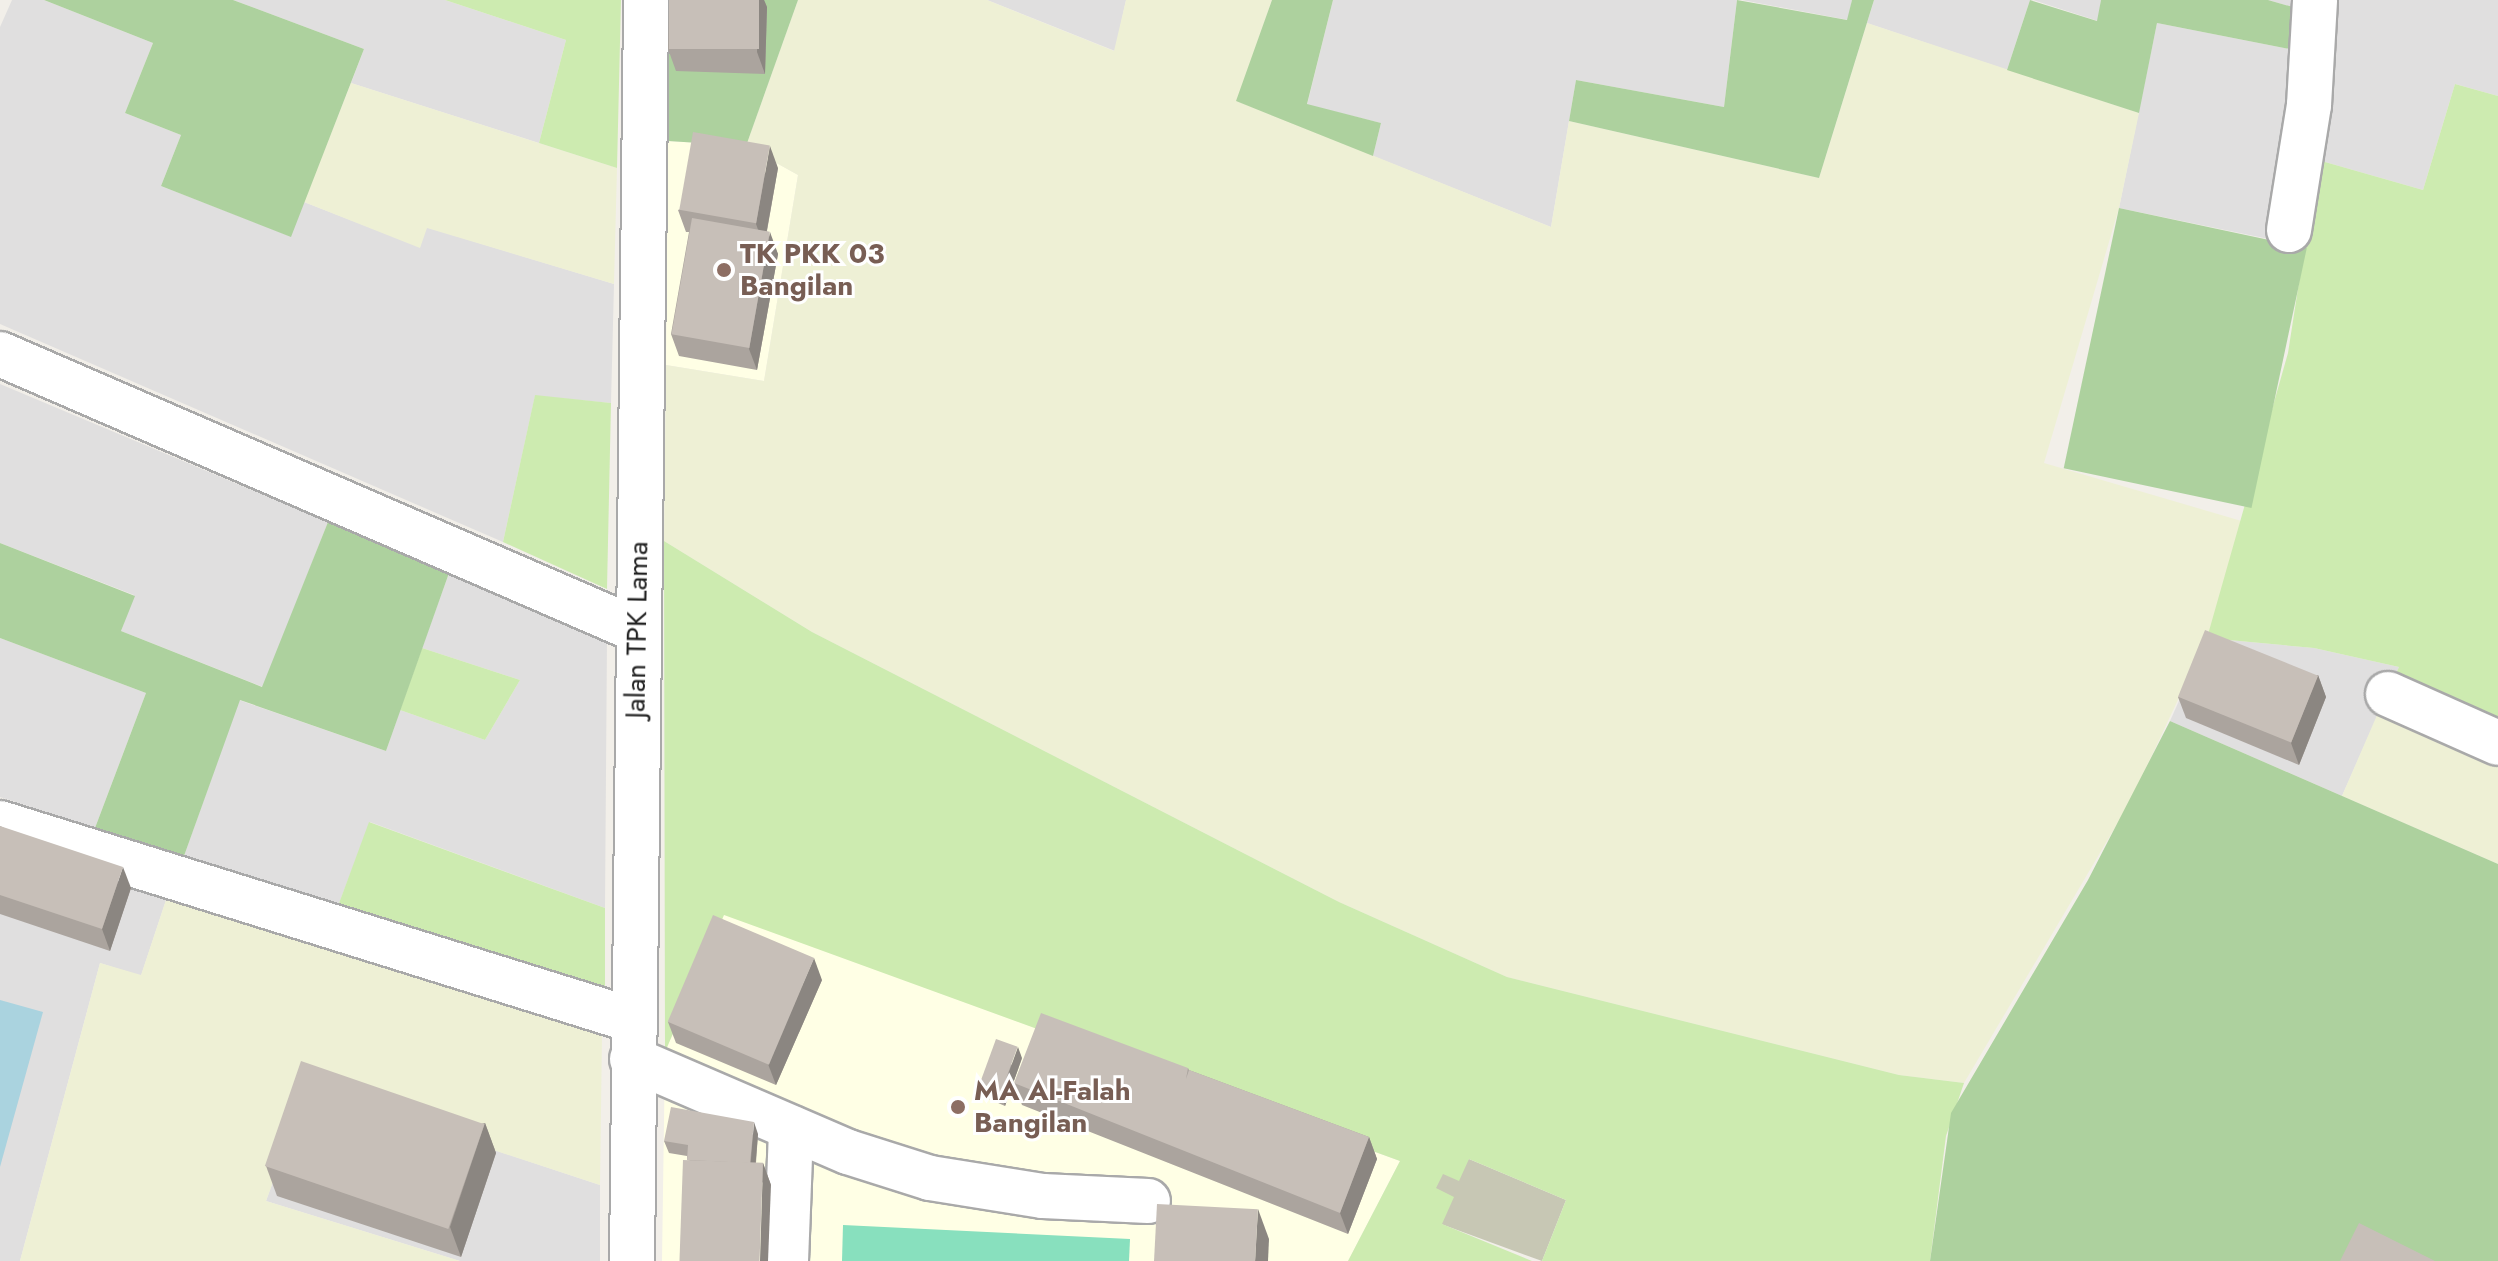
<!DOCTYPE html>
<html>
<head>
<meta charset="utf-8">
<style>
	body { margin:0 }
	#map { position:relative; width:2498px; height:1261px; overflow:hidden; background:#f2efe9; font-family:Jost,sans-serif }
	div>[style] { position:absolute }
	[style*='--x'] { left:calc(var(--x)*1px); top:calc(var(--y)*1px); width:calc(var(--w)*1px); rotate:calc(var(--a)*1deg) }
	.residential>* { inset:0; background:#e0dfdf }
	.education>* { inset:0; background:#ffffe5 }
	.construction>* { inset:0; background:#c7c7b4 }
	.farmland>* { inset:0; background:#eef0d5 }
	.grass>* { inset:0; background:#cdebb0 }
	.forest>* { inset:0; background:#add19e; transform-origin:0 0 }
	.pitch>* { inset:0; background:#88e0be }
	.water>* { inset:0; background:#aad3df }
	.roads { filter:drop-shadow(2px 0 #a9a9a9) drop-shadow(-2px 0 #a9a9a9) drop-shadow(0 2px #a9a9a9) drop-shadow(0 -2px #a9a9a9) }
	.minor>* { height:44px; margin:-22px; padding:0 22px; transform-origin:22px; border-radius:22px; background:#fff }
	.wall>* { inset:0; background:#aba49e }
	.shaded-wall>* { inset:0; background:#8b8681 }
	.building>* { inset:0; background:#c7bfb8; transform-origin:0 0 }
	.dots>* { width:22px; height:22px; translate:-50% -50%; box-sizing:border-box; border:4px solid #fff; border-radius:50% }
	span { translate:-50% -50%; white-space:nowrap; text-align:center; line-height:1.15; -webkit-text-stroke:6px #fff; paint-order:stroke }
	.education-label { font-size:28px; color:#785e54; font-weight:700 }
	.left { translate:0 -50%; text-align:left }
	.street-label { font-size:28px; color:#222 }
</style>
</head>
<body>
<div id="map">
	<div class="residential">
		<i style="clip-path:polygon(12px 0,44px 0,153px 43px,125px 113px,181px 135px,161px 186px,290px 236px,304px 202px,420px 247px,426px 227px,614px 284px,611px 403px,535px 396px,503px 542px,0 324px,0 27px)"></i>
		<i style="clip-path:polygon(233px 0,445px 0,566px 40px,539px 143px,351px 83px,364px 49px)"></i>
		<i style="clip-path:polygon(987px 0,1126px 0,1115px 51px)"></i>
		<i style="clip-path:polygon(1333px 0,1737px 0,1724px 107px,1576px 80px,1551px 227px,1373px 156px,1381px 123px,1307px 105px)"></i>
		<i style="clip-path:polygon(1742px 0,1852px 0,1848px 20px)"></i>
		<i style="clip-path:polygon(1874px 0,2030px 0,2007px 70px,1867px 23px)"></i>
		<i style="clip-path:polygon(2033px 0,2101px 0,2098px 21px)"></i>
		<i style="clip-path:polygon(2268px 0,2498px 0,2498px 96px,2455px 84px,2423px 190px,2318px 160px,2307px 247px,2119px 208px,2157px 23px,2294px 50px,2300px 9px)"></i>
		<i style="clip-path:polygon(0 384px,328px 522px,263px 687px,121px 631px,134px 595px,0 543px)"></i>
		<i style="clip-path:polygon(449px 573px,607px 640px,605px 908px,370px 822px,338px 906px,184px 856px,239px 700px,386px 751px,400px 710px,485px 740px,520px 680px,422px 648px)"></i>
		<i style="clip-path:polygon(0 638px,146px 693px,95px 828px,0 797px)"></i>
		<i style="clip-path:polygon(2207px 638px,2314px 648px,2399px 667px,2342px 796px,2170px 721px)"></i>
		<i style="clip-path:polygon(0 838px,168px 894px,141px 976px,100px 963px,20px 1261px,0 1261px)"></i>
		<i style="clip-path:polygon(307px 1088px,600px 1185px,600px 1261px,460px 1261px,266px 1201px)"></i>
	</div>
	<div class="education">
		<i style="clip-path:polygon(668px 141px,746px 146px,798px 175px,764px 381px,666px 365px)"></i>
		<i style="clip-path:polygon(724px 914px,1400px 1161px,1348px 1261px,662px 1261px,665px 1052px)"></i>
	</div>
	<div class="construction">
		<i style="clip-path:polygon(1469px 1159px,1566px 1200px,1542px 1261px,1441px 1224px,1435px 1189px,1442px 1174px)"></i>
	</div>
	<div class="farmland">
		<i style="clip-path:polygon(798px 0,987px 0,1114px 51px,1126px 0,1272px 0,1237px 101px,1551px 227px,1569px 121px,1819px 178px,1867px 23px,2139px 113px,2119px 208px,2044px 463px,2245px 522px,2207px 638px,2130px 802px,1964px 1083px,1899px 1075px,1507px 977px,1339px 902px,812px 632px,664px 541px,666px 365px,764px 381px,798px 175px,746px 146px)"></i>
		<i style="clip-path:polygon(351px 83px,617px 168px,614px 284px,427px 228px,420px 248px,304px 202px)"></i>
		<i style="clip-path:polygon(2381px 706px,2498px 758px,2498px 864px,2342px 796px)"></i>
		<i style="clip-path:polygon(168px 894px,602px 1035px,600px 1185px,307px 1089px,266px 1201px,460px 1261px,20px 1261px,100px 963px,141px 975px)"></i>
	</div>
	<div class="grass">
		<i style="clip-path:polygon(445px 0,621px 0,617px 168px,539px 143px,566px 40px)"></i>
		<i style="clip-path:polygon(2455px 84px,2498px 96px,2498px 758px,2381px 706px,2399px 667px,2314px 648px,2207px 638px,2288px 353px,2318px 160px,2423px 190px)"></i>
		<i style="clip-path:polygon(535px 395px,611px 403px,607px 589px,503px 542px)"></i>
		<i style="clip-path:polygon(664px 541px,812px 632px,1339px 902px,1507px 977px,1899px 1075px,1964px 1083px,1946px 1136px,1930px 1261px,1542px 1261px,1566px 1200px,1469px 1159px,1459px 1181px,1443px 1174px,1436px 1188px,1454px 1197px,1442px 1224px,1532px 1261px,1348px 1261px,1400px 1161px,724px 915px,665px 1052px)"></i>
		<i style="clip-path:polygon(422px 648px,520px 680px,485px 740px,400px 710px)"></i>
		<i style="clip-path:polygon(369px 822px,605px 908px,605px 992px,338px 906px)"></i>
	</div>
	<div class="forest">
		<i style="clip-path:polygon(44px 0,233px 0,364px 49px,291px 237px,161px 186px,181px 135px,125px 113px,153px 43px)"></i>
		<i style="clip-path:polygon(669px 0,798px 0,746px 146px,668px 141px)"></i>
		<i style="clip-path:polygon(1272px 0,1333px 0,1307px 104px,1381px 123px,1373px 156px,1236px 101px)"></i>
		<i style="clip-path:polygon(1737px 0,1847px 20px,1852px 0,1874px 0,1819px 178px,1569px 121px,1576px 80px,1724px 107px)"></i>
		<i style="clip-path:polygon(2030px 0,2097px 21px,2101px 0,2268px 0,2300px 9px,2295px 50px,2157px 23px,2139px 113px,2007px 70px)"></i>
		<i style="left:2119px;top:208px;width:192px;height:266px;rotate:12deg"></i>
		<i style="clip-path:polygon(328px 522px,449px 573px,386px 751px,240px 700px,184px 856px,95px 828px,146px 693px,0 638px,0 543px,135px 596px,121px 631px,262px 687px)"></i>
		<i style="clip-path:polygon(2170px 721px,2498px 864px,2498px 1261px,1930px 1261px,1951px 1113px,2088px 880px)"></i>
	</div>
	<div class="pitch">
		<i style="clip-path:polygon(843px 1225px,1130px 1239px,1129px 1261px,842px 1261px)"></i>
	</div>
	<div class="water">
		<i style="clip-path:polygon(0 1000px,43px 1012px,0 1167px)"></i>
	</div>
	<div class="roads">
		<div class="minor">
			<i style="--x:2289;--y:230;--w:127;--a:-80.9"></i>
			<i style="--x:2309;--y:105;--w:105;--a:-86.7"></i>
			<i style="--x:0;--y:354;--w:694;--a:23.43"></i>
			<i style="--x:2388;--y:694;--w:120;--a:24"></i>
			<i style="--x:0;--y:823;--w:662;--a:17.31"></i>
			<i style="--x:632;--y:1059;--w:235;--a:23.3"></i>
			<i style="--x:848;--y:1152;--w:86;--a:17.6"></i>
			<i style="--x:930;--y:1178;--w:114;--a:9.1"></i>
			<i style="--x:1043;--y:1196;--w:105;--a:2.7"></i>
			<i style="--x:632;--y:1261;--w:1261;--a:-89.36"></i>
			<i style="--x:786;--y:1261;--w:133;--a:-87.8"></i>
		</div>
	</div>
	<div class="wall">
		<i style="clip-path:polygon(669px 0,764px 0,767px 7px,765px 74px,676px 71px,668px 49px)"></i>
		<i style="clip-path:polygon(778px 168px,767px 231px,778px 254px,757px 370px,679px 356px,671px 334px,689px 232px,686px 232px,678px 210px)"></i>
		<i style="clip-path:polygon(2318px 675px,2326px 697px,2299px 765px,2186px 718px,2178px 697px)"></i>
		<i style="clip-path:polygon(0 826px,131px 888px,110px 951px,0 914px)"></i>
		<i style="clip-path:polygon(822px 980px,776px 1085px,676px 1043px,668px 1022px)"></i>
		<i style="clip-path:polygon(1022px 1058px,1005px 1106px,982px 1096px,978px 1085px)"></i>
		<i style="clip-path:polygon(1188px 1068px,1189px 1070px,1369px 1137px,1377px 1159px,1348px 1234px,1022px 1105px,1014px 1083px)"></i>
		<i style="clip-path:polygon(485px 1123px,496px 1153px,461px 1257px,277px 1196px,266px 1166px)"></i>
		<i style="clip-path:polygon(758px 1134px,756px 1163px,763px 1163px,771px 1185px,687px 1160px,687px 1156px,669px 1153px,664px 1141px)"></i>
	</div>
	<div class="shaded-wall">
		<i style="clip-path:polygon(759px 0,764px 0,767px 7px,765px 74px,757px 52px)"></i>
		<i style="clip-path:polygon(770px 146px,778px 168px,764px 246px,756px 224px)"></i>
		<i style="clip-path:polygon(770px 232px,778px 254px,757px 370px,749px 349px)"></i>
		<i style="clip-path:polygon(2318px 675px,2326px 697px,2299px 765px,2291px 743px)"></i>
		<i style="clip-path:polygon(123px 867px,131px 888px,110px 951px,102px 929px)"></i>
		<i style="clip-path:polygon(814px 958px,822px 980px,776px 1085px,768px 1064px)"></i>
		<i style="clip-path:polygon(1018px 1047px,1022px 1058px,1005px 1106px,1001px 1094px)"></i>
		<i style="clip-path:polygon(754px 1122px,758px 1134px,754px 1182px,750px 1171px)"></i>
		<i style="clip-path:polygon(485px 1123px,496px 1153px,461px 1257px,450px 1227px)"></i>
		<i style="clip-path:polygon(1369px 1137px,1377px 1159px,1348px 1234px,1340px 1213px)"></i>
		<i style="clip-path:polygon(763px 1163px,771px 1185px,768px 1261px,760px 1261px)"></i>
		<i style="clip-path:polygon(1258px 1209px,1269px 1239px,1268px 1261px,1255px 1261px)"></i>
	</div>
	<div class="building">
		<i style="left:669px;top:0;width:90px;height:49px"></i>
		<i style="left:693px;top:132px;width:78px;height:79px;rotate:10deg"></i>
		<i style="left:692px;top:218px;width:79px;height:118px;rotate:10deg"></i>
		<i style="left:2205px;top:630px;width:122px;height:72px;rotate:22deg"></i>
		<i style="clip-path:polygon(0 826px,123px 867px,102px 929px,0 895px)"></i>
		<i style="left:713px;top:915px;width:110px;height:116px;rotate:23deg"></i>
		<i style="clip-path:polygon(1041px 1013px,1188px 1068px,1186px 1079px,1189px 1070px,1369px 1137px,1340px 1213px,1014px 1083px)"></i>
		<i style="left:996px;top:1039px;width:23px;height:49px;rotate:20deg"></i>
		<i style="left:301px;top:1061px;width:194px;height:111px;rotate:19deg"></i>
		<i style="clip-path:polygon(671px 1107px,754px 1122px,750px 1163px,687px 1160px,688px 1145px,664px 1141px)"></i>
		<i style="left:683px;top:1160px;width:80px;height:101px;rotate:2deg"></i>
		<i style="left:1157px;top:1204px;width:101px;height:57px;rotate:3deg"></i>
		<i style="clip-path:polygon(2359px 1223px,2435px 1261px,2340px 1261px)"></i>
	</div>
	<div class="dots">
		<i style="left:724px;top:270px;background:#8d6e63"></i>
		<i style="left:958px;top:1107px;background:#8d6e63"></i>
	</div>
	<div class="education-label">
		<span class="left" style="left:740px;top:270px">TK PKK 03<br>Bangilan</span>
		<span class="left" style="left:974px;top:1107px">MA Al-Falah<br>Bangilan</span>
	</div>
	<div class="street-label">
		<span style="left:637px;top:630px;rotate:-89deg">Jalan TPK Lama</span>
	</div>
</div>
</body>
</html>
